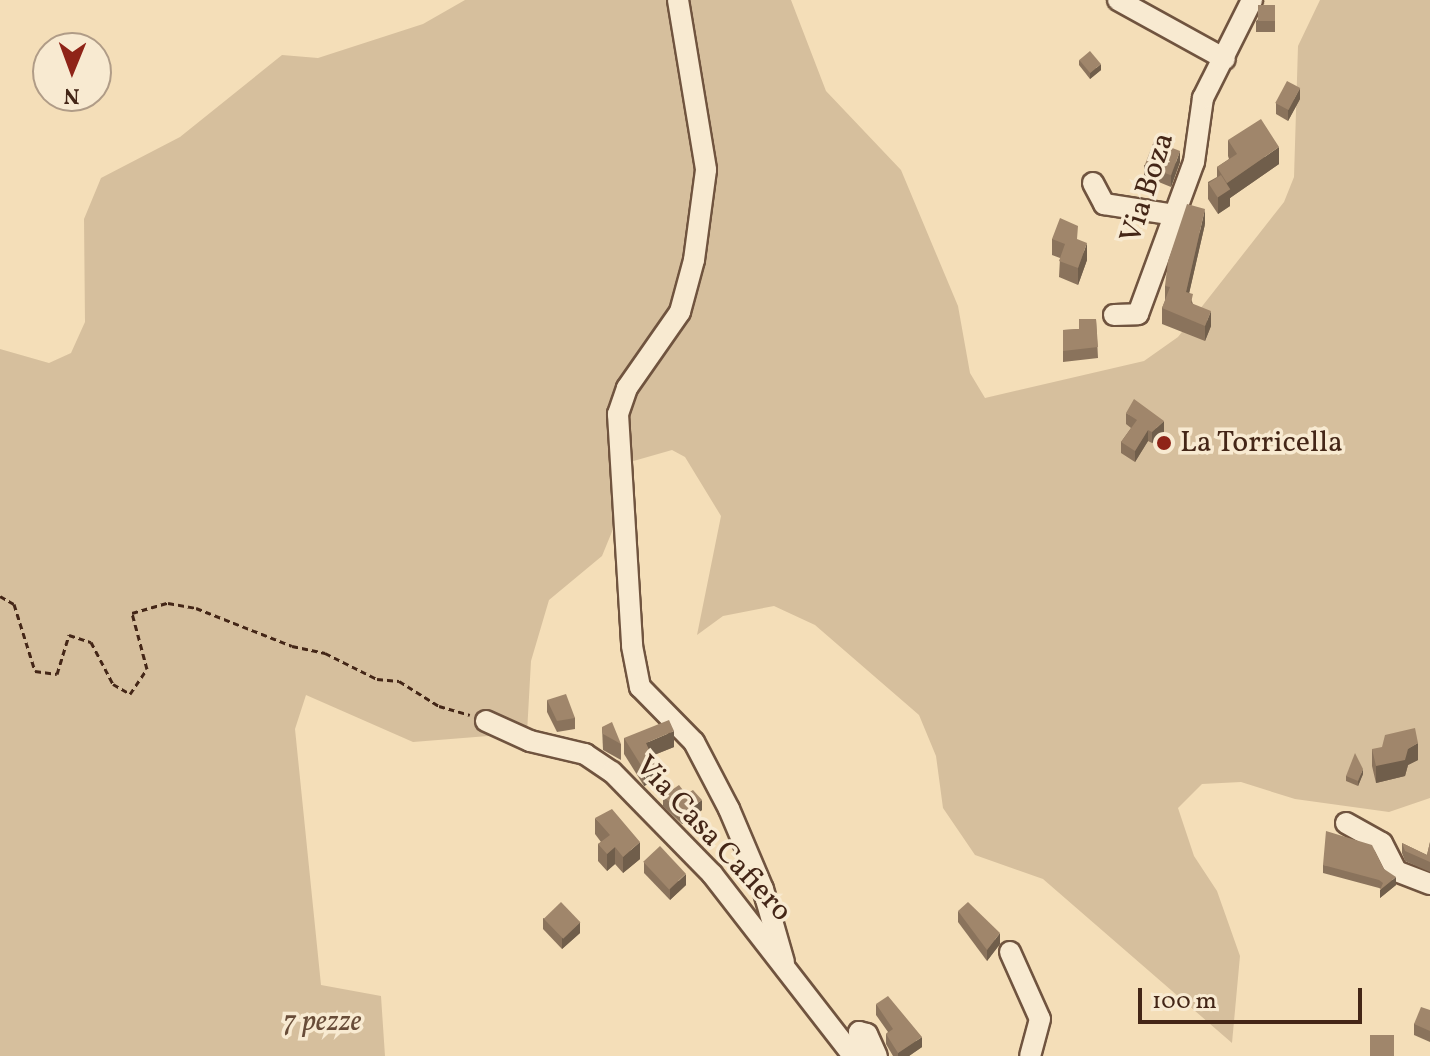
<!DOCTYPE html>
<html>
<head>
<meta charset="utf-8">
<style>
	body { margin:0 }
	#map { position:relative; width:1430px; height:1056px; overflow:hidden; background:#f4deb8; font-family:Vollkorn,serif }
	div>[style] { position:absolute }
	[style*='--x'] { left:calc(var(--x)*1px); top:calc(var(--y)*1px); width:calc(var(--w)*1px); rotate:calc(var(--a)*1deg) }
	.green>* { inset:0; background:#d6bf9d }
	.path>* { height:3px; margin-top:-1.5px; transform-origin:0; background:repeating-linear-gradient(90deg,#442617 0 6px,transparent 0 10px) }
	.roads { filter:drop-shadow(2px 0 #70543f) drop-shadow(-2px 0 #70543f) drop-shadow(0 2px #70543f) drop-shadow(0 -2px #70543f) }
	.minor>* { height:20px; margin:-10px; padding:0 10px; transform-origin:10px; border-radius:10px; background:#f8ead1 }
	.wall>* { inset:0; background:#8a735c }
	.shaded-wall>* { inset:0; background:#705e4b }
	.building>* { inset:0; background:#a0866b; transform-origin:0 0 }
	.dots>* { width:22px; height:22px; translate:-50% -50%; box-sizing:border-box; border:4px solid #f8ead1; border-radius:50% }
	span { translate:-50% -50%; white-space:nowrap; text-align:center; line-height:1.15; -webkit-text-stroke:7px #f8ead1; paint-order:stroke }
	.street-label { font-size:30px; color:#442617 }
	.poi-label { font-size:30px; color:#442617 }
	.left { translate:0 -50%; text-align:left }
	.park-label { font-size:30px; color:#684c38; font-style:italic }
	.north { position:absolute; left:32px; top:32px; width:80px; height:80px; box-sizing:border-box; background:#f8ead1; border:2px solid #b09c87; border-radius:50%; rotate:181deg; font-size:22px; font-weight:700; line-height:32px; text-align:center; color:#442617 }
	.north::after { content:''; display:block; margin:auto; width:28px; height:36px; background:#8f2418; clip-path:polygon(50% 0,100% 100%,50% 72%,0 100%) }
	.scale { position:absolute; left:1138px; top:988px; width:224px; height:36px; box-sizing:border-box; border:4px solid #442617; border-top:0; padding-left:10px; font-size:24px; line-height:28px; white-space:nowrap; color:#442617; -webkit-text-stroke:6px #f8ead1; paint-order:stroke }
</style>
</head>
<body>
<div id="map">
	<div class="green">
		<i style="clip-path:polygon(465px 0,791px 0,826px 91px,901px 170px,958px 306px,970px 373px,985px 398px,1144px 361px,1178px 337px,1284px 202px,1294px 177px,1298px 46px,1320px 0,1430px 0,1430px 798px,1389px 812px,1295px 799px,1241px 782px,1202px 784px,1178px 808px,1194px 856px,1217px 891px,1240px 956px,1232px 1043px,1043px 879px,975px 855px,943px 808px,936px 756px,919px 715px,815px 625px,774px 606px,723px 616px,697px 635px,721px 516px,685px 457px,672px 450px,630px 462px,618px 517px,602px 556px,549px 600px,531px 661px,527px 733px,413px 742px,306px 695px,295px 729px,321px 985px,381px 996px,385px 1056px,0 1056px,0 349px,49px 363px,71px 353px,85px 322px,84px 219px,101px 178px,180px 137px,282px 55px,318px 58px,423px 24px)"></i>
	</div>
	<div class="path">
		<i style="--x:0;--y:596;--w:16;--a:30"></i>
		<i style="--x:14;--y:604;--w:70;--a:72.6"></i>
		<i style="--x:35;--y:671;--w:22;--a:8"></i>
		<i style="--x:57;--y:674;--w:41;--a:-72.9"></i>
		<i style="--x:69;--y:635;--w:23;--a:18"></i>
		<i style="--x:91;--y:642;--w:47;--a:62.4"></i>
		<i style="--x:113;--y:684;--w:20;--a:30"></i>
		<i style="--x:130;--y:694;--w:30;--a:-56"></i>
		<i style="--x:147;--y:669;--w:58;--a:-105"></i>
		<i style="--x:132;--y:613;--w:37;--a:-16"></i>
		<i style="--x:168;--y:603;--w:28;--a:10"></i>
		<i style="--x:196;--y:608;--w:103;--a:21.6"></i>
		<i style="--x:292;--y:646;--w:34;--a:12"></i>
		<i style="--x:325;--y:653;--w:58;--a:26.6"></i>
		<i style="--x:377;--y:679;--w:22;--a:5"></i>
		<i style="--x:399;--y:681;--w:47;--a:32"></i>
		<i style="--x:439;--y:706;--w:32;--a:16"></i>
	</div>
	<div class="roads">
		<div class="minor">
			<i style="--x:678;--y:0;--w:172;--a:80.6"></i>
			<i style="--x:706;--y:170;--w:91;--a:97.6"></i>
			<i style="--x:694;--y:260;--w:54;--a:105.1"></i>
			<i style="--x:680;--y:312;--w:93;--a:124.9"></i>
			<i style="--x:627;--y:388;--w:28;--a:109"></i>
			<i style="--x:618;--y:414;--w:232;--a:86.5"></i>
			<i style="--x:632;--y:646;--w:42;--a:79"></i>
			<i style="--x:640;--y:687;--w:77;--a:45.5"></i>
			<i style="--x:694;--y:742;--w:76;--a:62.4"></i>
			<i style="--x:729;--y:809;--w:87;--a:67"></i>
			<i style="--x:763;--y:889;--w:76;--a:74"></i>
			<i style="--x:1118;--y:0;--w:122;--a:28.9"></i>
			<i style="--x:1093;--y:183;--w:24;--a:62"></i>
			<i style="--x:1104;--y:204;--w:71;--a:8.9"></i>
			<i style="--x:1114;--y:315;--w:24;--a:-2"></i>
			<i style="--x:1138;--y:314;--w:162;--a:-69.8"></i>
			<i style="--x:1194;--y:162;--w:65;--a:-82"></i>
			<i style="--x:1203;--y:98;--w:110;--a:-63.4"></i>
			<i style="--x:486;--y:721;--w:48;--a:24.4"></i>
			<i style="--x:530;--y:741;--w:57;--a:13.3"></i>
			<i style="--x:585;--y:754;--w:32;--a:34"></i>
			<i style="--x:612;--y:772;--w:143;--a:45.6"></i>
			<i style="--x:712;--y:874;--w:230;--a:52.2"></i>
			<i style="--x:1346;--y:823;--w:41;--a:29.1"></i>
			<i style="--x:1382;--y:843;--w:31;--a:63"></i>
			<i style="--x:1396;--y:871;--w:36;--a:21"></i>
			<i style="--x:1010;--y:952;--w:73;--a:65.9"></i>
			<i style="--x:1040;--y:1019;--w:38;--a:105"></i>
			<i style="--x:860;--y:1056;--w:24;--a:-92"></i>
			<i style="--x:859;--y:1032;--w:8;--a:14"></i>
			<i style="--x:867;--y:1034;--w:24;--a:66"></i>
		</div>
	</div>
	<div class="wall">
		<i style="clip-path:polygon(1275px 5px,1275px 32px,1256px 32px,1256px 21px)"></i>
		<i style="clip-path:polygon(1079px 60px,1101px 70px,1090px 79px,1079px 65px)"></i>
		<i style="clip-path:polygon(1300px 99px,1288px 121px,1276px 114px,1276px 103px)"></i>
		<i style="clip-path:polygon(1228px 140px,1279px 164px,1230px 198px,1230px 206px,1218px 214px,1208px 199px,1208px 182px,1217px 177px,1217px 167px,1229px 159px,1228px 156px)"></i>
		<i style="clip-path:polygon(1180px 162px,1171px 187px,1144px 176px,1144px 165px)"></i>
		<i style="clip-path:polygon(1205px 224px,1189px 293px,1193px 304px,1211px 326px,1205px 341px,1162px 324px,1162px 308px,1165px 301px,1165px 286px)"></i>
		<i style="clip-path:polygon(1052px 239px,1078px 240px,1087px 260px,1078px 285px,1059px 277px,1060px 258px,1052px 255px)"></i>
		<i style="clip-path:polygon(1096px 319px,1098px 358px,1063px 362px,1063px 330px,1079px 329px)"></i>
		<i style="clip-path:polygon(1126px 413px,1164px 432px,1152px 443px,1148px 441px,1135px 462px,1121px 453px,1121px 442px,1131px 428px,1126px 424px)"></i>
		<i style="clip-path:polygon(547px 700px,575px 718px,575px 729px,557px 732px,547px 712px)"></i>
		<i style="clip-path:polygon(602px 727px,621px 744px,621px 760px,603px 750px)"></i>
		<i style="clip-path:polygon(624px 738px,674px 747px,652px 756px,656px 780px,644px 786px,624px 754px)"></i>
		<i style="clip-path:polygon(1372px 749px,1418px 760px,1408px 765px,1405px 776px,1376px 783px,1372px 766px)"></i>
		<i style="clip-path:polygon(1363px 774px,1358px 786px,1346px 781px,1346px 776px)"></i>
		<i style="clip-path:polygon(686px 794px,702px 810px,682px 824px,663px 806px,663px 796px)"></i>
		<i style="clip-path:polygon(595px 818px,640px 859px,623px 873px,615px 864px,607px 871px,598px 861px,598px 844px,601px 842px,595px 834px)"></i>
		<i style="clip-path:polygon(1430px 842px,1430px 872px,1405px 861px,1402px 853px,1402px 843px,1427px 855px)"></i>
		<i style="clip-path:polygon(644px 862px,686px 885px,670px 900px,644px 873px)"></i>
		<i style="clip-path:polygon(1323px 865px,1384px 869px,1396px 885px,1380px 898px,1381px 889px,1379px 888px,1323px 873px)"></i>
		<i style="clip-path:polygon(958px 911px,1000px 944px,987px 961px,958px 922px)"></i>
		<i style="clip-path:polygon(543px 918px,580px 933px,562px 949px,543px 929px)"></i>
		<i style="clip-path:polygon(876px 1004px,922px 1047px,909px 1056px,893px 1056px,886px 1044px,886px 1034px,888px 1032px,876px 1015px)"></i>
		<i style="clip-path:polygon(1430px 1010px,1430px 1042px,1414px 1035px,1414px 1024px)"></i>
	</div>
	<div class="shaded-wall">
		<i style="clip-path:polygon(1101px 64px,1101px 70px,1090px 79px,1090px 73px)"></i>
		<i style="clip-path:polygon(1300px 88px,1300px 99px,1288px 121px,1288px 110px)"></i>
		<i style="clip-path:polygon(1279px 147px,1279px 164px,1230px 198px,1230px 206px,1218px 214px,1218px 197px,1227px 183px)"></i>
		<i style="clip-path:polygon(1180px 151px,1180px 162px,1171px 187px,1171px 176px)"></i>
		<i style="clip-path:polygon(1205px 209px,1205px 224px,1186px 307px,1186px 292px)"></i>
		<i style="clip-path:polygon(1087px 243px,1087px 260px,1078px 285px,1078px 268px)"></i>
		<i style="clip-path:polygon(1211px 311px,1211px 326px,1205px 341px,1205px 326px)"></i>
		<i style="clip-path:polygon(1164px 421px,1164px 432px,1152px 443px,1152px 432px)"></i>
		<i style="clip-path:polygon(1148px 430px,1148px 441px,1135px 462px,1135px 451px)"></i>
		<i style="clip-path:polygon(674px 731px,674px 747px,646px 758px,646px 743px)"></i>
		<i style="clip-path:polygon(1418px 743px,1418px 760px,1408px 765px,1405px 776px,1376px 783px,1376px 766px)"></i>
		<i style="clip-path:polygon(656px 765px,656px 780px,644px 786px,644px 770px)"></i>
		<i style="clip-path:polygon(1363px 769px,1363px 774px,1358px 786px,1358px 781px)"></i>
		<i style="clip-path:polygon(702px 800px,702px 810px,682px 824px,682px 814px)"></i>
		<i style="clip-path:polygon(640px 842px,640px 859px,623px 873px,623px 857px)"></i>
		<i style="clip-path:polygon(615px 847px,615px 864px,607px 871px,607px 854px)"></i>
		<i style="clip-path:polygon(686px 874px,686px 885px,670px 900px,670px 889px)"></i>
		<i style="clip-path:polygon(1396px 877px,1396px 885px,1380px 898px,1380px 890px)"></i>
		<i style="clip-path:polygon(580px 922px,580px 933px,562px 949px,562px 938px)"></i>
		<i style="clip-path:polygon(1000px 933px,1000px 944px,987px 961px,987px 950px)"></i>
		<i style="clip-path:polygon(922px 1037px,922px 1047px,909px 1056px,898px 1056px,898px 1053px)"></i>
	</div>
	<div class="building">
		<i style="left:1258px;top:5px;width:17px;height:16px"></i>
		<i style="left:1090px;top:51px;width:17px;height:14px;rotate:50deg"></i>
		<i style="left:1287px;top:81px;width:15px;height:25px;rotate:28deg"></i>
		<i style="clip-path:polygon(1261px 119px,1279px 147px,1227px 183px,1217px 167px,1237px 154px,1228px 140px)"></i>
		<i style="left:1154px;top:141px;width:28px;height:26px;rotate:21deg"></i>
		<i style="left:1221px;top:175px;width:17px;height:15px;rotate:57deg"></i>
		<i style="clip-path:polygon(1187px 204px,1205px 209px,1186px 292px,1193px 294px,1191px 303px,1211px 311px,1205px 326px,1162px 308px,1170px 287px,1165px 286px,1168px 261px)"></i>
		<i style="clip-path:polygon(1060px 218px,1078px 226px,1077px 239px,1087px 243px,1078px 268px,1059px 261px,1065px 244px,1052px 239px)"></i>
		<i style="clip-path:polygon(1079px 319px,1096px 319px,1098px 347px,1063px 351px,1063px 330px,1079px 329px)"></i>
		<i style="clip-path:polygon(1134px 399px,1164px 421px,1152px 432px,1148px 430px,1135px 451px,1121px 442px,1137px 420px,1126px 413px)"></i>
		<i style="clip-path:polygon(566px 694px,575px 718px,557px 721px,547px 700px)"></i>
		<i style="clip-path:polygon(669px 720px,674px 731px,646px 743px,656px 765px,644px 770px,624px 738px)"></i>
		<i style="clip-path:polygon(612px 722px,621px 744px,603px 734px,602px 727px)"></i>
		<i style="clip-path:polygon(1415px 728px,1418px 743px,1408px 749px,1405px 760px,1376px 766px,1372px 749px,1382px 747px,1385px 735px)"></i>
		<i style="clip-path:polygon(1355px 753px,1363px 769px,1358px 781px,1346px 776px)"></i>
		<i style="clip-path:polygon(679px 785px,686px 794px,693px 790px,702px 800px,682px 814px,663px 796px)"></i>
		<i style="clip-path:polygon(612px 809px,640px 842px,623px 857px,615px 847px,607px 854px,598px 844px,610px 835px,595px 818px)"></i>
		<i style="clip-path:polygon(1326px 831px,1372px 845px,1384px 869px,1396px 877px,1380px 890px,1383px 883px,1379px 880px,1323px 865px)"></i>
		<i style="clip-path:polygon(1430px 842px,1430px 862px,1405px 851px,1402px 843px,1427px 855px)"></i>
		<i style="left:660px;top:846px;width:38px;height:23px;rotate:47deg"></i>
		<i style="left:561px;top:902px;width:28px;height:24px;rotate:46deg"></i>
		<i style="clip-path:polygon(968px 902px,1000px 933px,987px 950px,958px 911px)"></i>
		<i style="clip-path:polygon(888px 996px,922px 1037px,898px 1053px,886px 1034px,893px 1029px,876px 1004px)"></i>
		<i style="clip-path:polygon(1421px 1007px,1430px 1010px,1430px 1031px,1414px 1024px)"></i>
		<i style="left:1394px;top:1035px;width:21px;height:24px;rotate:90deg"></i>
	</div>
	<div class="dots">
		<i style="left:1164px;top:443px;background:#8f2418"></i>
	</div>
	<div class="street-label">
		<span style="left:1148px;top:188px;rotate:-72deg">Via Boza</span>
		<span style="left:713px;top:839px;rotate:47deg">Via Casa Cafiero</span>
	</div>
	<div class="poi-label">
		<span class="left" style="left:1180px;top:443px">La Torricella</span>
	</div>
	<div class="park-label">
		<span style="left:322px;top:1022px">7 pezze</span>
	</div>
	<div class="north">N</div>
	<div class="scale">100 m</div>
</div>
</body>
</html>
